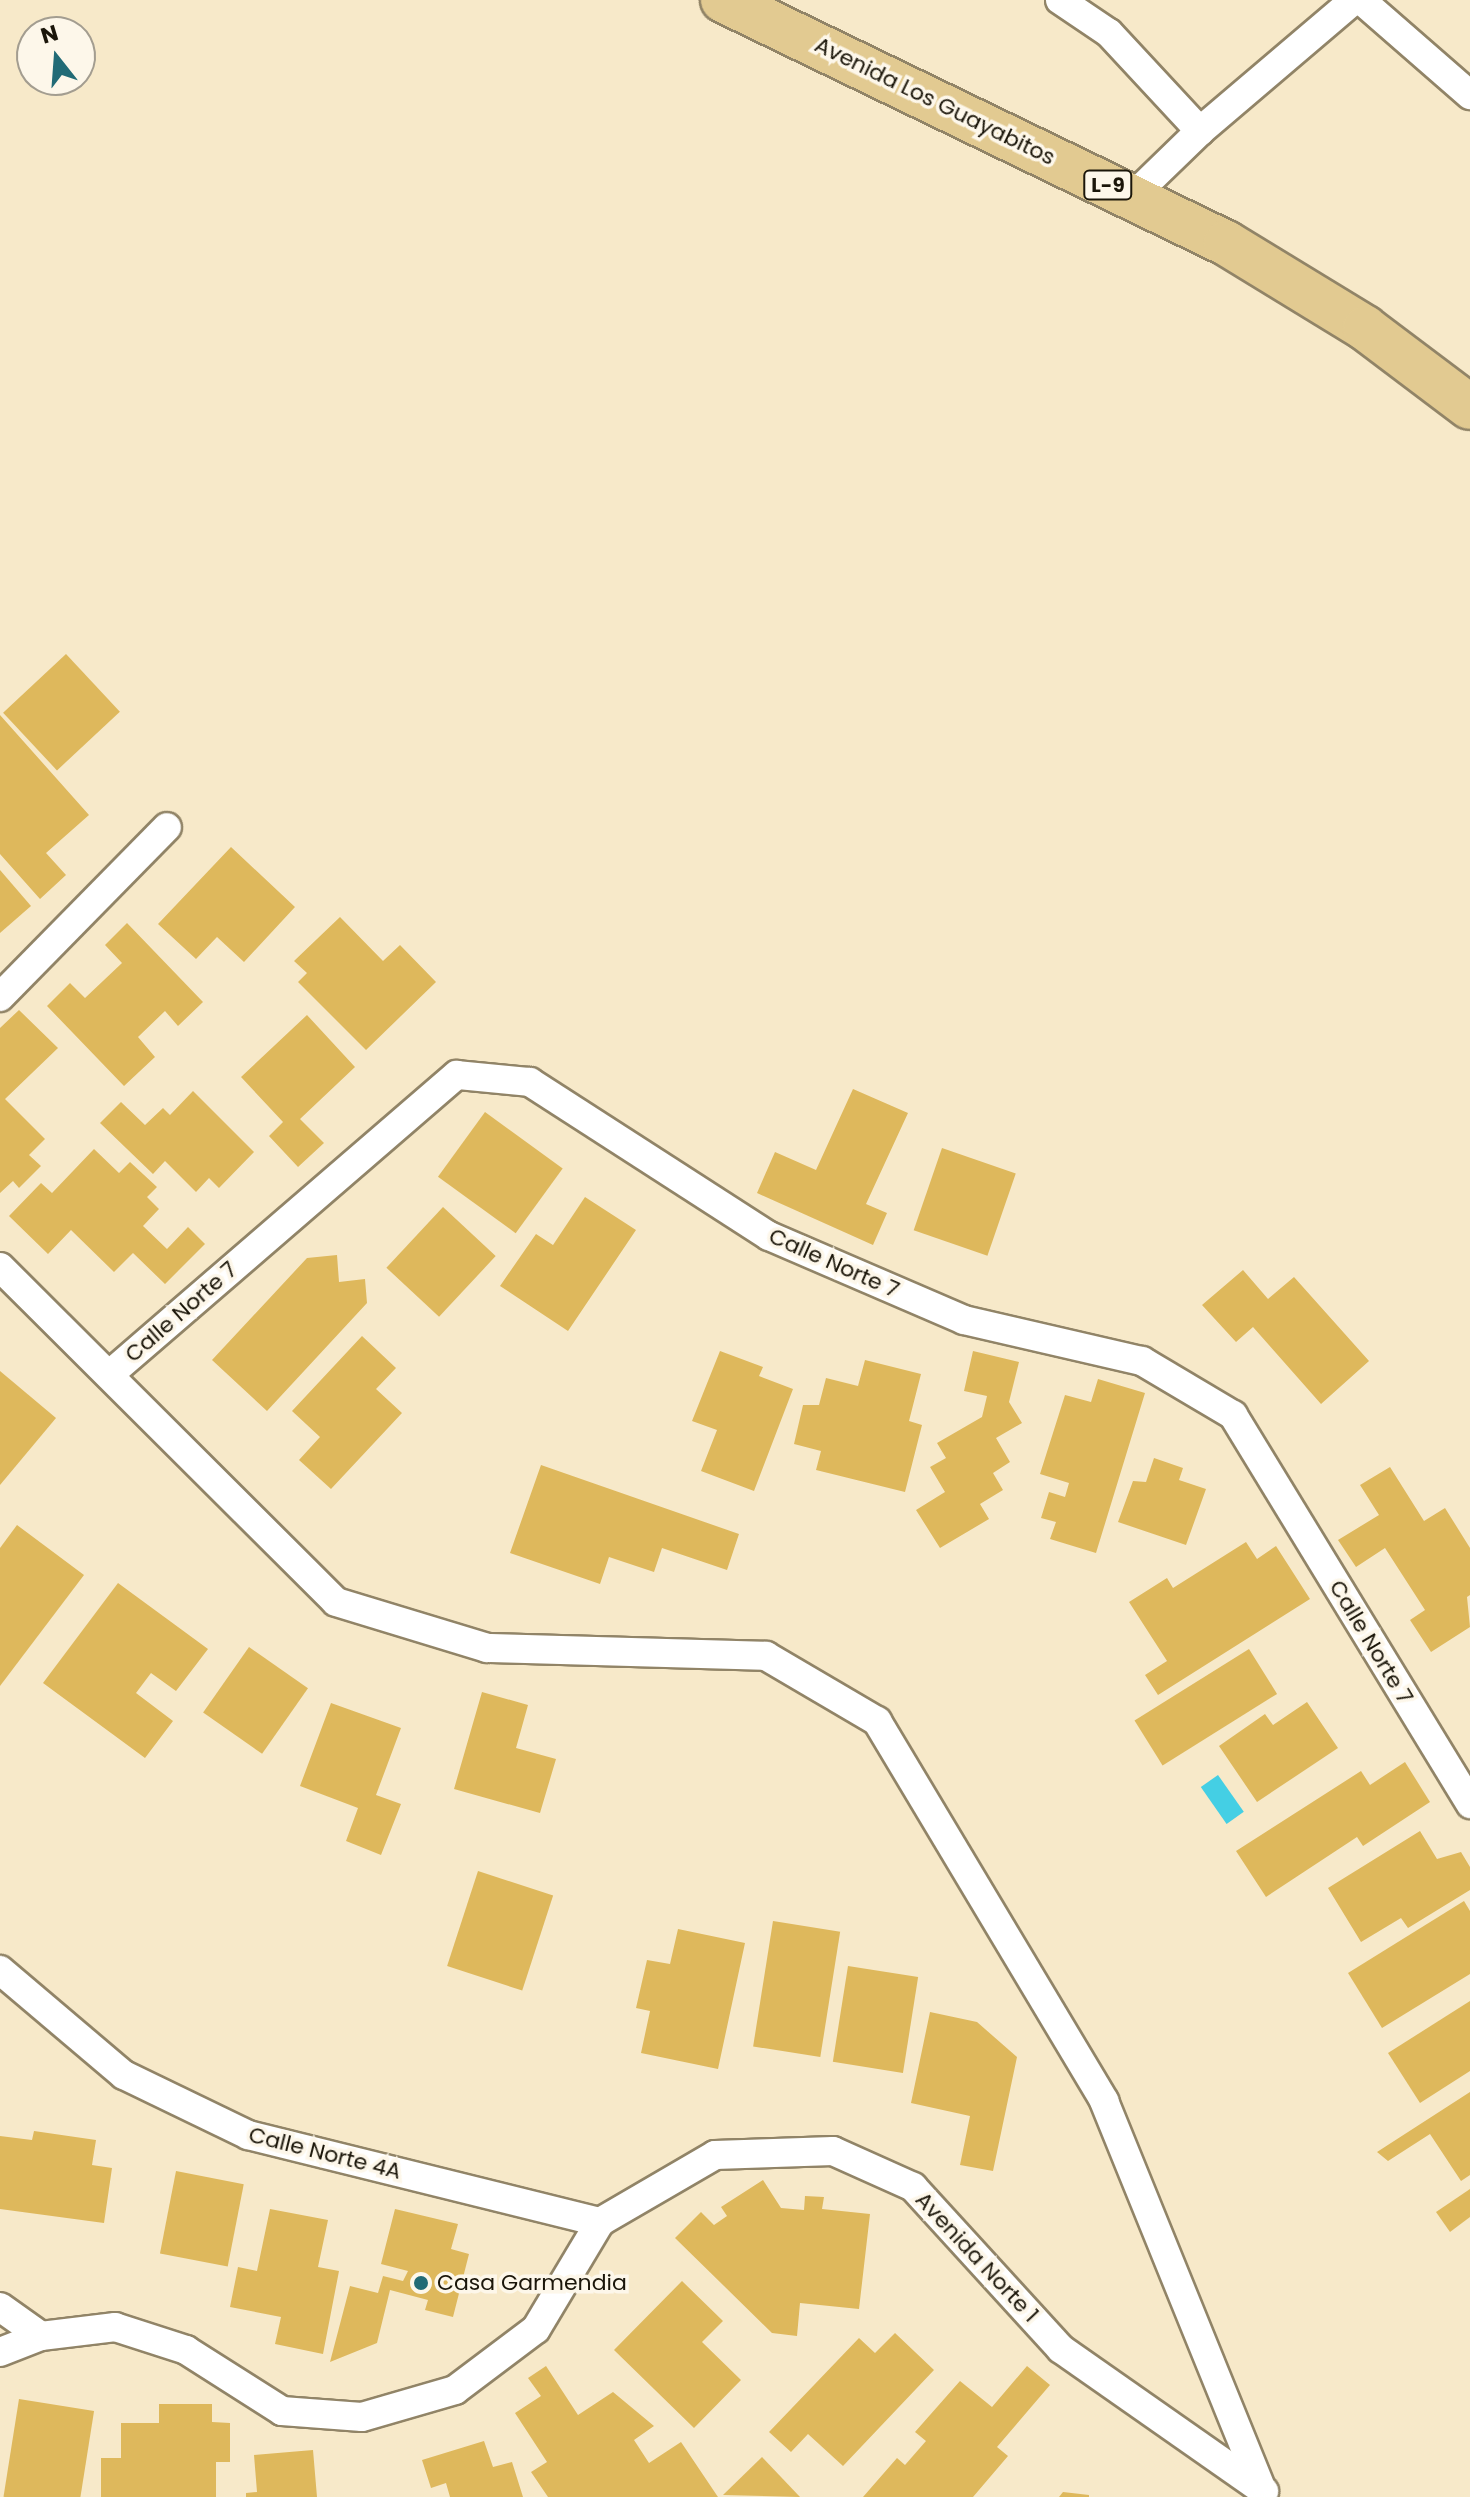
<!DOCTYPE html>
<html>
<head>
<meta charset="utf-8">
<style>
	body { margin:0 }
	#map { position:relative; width:1470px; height:2497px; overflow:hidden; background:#f7e9c9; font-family:Poppins,sans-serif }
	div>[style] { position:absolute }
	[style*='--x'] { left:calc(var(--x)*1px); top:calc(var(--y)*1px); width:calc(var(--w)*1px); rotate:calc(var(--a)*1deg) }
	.water>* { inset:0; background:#44cfe4; transform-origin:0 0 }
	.building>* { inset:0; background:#deb85c; transform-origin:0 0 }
	.roads { filter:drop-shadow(2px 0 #918467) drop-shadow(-2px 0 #918467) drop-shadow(0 2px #918467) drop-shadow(0 -2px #918467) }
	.minor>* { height:28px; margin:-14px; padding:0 14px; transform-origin:14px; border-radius:14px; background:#fff }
	.primary>* { height:44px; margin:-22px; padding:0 22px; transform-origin:22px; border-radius:22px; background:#e2ca91 }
	.dots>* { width:22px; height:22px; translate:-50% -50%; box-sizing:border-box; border:4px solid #fdf7ea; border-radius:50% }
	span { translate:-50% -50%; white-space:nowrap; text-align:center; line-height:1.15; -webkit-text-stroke:7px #fdf7ea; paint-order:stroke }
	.shield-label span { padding:2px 6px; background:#fdf7ea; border:2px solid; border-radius:6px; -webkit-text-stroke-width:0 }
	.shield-label { font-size:20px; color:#1b160a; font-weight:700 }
	.street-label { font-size:22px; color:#1b160a }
	.poi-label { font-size:22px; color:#1b160a }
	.left { translate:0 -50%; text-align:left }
	.north { position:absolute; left:16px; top:16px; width:80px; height:80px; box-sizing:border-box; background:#fdf7ea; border:2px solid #a39d90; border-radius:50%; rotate:343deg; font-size:22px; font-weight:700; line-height:32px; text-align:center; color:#1b160a }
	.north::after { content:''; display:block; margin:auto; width:28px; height:36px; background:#226b76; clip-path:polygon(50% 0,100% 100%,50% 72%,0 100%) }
</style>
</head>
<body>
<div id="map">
	<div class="water">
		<i style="left:1218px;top:1775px;width:45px;height:21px;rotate:55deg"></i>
	</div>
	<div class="building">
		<i style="left:66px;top:654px;width:79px;height:86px;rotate:47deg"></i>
		<i style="clip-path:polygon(0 715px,89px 815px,46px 853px,66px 875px,40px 899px,0 854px)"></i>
		<i style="clip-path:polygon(231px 847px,295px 907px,244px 962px,217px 937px,196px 959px,158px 924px)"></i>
		<i style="clip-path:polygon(0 870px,31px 906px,0 933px)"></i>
		<i style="clip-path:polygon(340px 917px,383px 961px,400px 945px,436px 982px,366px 1050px,298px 982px,307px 973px,294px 961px)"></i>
		<i style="clip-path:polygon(127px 923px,203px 1002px,178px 1026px,165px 1011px,138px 1037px,155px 1057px,124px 1086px,47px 1006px,70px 983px,85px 998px,122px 963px,105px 945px)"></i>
		<i style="clip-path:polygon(19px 1010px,58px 1048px,5px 1099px,45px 1139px,29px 1155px,41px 1166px,19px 1188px,13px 1181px,0 1193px,0 1028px)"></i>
		<i style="clip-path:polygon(307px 1015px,355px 1067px,300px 1119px,324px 1143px,298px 1167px,269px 1136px,283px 1122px,241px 1077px)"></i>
		<i style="clip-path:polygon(853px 1089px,908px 1113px,866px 1204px,887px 1213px,873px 1245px,757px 1193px,775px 1152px,816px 1170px)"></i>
		<i style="clip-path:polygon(193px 1091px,254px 1152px,219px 1188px,209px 1178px,196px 1192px,165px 1161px,153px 1174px,100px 1123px,121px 1102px,145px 1125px,163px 1108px,170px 1115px)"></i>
		<i style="left:485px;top:1112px;width:96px;height:80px;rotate:36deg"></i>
		<i style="left:942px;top:1148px;width:78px;height:87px;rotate:19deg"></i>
		<i style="clip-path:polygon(94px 1149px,119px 1173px,130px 1162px,157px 1187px,147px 1197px,159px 1209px,143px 1226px,167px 1249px,188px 1227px,205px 1244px,165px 1284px,133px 1253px,114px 1272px,71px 1230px,48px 1254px,9px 1216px,41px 1183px,52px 1193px)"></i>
		<i style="clip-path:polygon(585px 1197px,636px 1230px,568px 1331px,500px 1286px,536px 1234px,553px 1245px)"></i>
		<i style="left:443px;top:1207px;width:72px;height:83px;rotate:43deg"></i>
		<i style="clip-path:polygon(337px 1255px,339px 1282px,365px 1279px,367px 1303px,267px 1411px,212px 1360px,307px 1258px)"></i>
		<i style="clip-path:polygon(1243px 1270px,1268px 1299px,1294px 1277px,1369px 1361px,1321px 1404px,1253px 1327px,1236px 1342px,1202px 1305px)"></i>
		<i style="clip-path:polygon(362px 1336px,396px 1368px,376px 1389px,402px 1413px,331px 1489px,299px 1460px,320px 1437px,292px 1411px)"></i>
		<i style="clip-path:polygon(720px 1351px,763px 1367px,759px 1376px,793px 1389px,754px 1491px,701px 1471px,717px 1430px,692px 1421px)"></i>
		<i style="clip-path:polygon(973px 1351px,1019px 1362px,1009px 1402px,1022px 1423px,996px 1438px,1010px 1462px,993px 1473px,1003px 1490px,980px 1504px,989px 1519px,940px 1548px,916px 1510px,945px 1492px,930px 1467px,946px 1458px,937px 1443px,982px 1417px,987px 1396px,964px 1391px)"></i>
		<i style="clip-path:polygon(865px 1360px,921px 1374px,909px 1421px,922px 1425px,905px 1492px,816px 1470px,821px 1451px,794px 1444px,803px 1405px,819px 1405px,826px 1378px,858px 1386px)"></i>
		<i style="clip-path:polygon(0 1371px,56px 1418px,0 1485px)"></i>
		<i style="clip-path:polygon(1098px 1379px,1145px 1393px,1096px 1553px,1050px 1539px,1056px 1522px,1041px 1518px,1049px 1492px,1065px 1497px,1069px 1483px,1040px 1474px,1065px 1395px,1091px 1402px)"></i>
		<i style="clip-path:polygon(1154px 1458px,1183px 1468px,1179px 1480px,1206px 1489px,1186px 1545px,1118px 1522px,1133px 1481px,1146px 1482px)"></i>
		<i style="clip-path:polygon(541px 1465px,739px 1534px,727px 1570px,662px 1548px,654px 1572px,609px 1557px,600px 1584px,510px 1553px)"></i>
		<i style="clip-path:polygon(1390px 1467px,1424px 1521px,1445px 1508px,1470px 1548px,1470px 1595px,1467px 1597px,1470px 1627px,1431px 1652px,1410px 1620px,1425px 1610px,1385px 1548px,1356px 1567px,1338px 1540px,1379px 1515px,1360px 1485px)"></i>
		<i style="clip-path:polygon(17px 1525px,84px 1575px,0 1686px,0 1548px)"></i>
		<i style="clip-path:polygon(1246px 1542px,1257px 1559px,1276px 1546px,1310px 1599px,1158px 1695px,1145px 1675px,1167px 1661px,1129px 1602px,1167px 1578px,1173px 1588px)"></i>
		<i style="clip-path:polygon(118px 1583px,208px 1649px,176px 1691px,151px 1673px,136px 1693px,173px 1721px,145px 1758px,43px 1683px)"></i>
		<i style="left:249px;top:1647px;width:72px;height:80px;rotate:35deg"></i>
		<i style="left:1249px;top:1649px;width:53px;height:135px;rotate:58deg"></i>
		<i style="clip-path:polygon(482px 1692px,528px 1705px,516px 1748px,556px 1759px,540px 1813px,454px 1789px)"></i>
		<i style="clip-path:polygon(1307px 1702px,1338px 1748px,1257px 1802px,1219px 1746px,1265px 1714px,1273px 1725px)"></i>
		<i style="clip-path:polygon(331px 1703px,401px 1728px,376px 1795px,401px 1804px,381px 1855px,346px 1841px,358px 1808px,300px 1786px)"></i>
		<i style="clip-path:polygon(1405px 1762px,1430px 1802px,1363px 1846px,1357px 1837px,1266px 1897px,1236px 1851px,1361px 1771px,1370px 1785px)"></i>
		<i style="clip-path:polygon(1420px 1831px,1437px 1859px,1461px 1852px,1470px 1867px,1470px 1890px,1408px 1928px,1401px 1918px,1361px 1942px,1328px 1888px)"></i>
		<i style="left:478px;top:1871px;width:79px;height:100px;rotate:18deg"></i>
		<i style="clip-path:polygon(1464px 1901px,1470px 1911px,1470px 1974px,1382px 2028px,1348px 1973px)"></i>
		<i style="left:773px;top:1921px;width:68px;height:127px;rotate:9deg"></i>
		<i style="clip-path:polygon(678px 1929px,745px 1943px,718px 2069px,641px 2053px,650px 2011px,636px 2008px,647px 1960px,670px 1964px)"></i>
		<i style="left:848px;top:1966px;width:71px;height:97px;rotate:9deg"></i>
		<i style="clip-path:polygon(1470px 2001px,1470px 2071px,1420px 2103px,1388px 2053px)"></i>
		<i style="clip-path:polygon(930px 2012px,977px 2022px,1017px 2057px,993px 2171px,960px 2165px,970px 2116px,911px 2103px)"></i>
		<i style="clip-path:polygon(1470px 2092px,1470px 2175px,1461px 2181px,1430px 2134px,1388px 2161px,1377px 2152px)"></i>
		<i style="clip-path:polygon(34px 2131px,96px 2140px,92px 2165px,112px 2168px,104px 2223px,0 2209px,0 2136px,32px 2140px)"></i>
		<i style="left:176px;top:2171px;width:69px;height:84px;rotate:11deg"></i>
		<i style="clip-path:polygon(763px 2180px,781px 2208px,804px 2210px,805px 2196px,824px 2197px,822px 2209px,870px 2214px,859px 2309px,800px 2303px,797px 2336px,772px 2333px,675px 2238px,701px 2212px,714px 2225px,727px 2216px,721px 2207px)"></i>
		<i style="clip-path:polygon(1470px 2189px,1470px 2217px,1450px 2232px,1436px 2212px)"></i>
		<i style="clip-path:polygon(270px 2209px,328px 2220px,318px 2267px,339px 2271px,323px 2354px,275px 2344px,281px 2317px,230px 2307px,238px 2267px,257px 2271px)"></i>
		<i style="clip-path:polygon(395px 2209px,458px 2224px,451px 2249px,469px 2254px,453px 2317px,425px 2310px,428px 2300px,390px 2290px,377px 2343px,330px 2362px,350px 2286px,378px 2293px,383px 2276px,403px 2281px,408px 2271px,381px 2264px)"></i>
		<i style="clip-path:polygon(682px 2281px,723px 2321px,702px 2342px,741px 2380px,694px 2428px,614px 2350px)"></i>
		<i style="clip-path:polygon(895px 2333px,934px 2370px,843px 2466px,808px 2434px,791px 2452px,769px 2432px,859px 2338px,875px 2353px)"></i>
		<i style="clip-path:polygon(546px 2366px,578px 2415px,613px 2392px,654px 2426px,634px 2440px,649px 2463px,681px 2442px,718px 2497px,548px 2497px,531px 2472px,547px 2462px,515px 2413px,541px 2396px,528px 2378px)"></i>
		<i style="clip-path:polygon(1027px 2366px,1050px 2385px,997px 2447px,1008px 2456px,973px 2497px,863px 2497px,897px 2458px,905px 2465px,926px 2441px,915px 2432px,960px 2381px,992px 2407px)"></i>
		<i style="left:19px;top:2399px;width:76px;height:99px;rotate:9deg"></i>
		<i style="clip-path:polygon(159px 2404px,212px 2404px,212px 2422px,230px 2423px,230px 2462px,216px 2462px,216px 2497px,101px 2497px,101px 2458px,121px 2458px,121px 2423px,159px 2423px)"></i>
		<i style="clip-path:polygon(484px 2441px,493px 2467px,512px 2462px,523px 2497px,450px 2497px,446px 2483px,431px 2488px,422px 2460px)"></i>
		<i style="clip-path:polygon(313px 2450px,317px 2497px,246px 2497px,246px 2493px,257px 2492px,254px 2455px)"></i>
		<i style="clip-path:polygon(762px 2457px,800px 2497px,723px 2495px)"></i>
		<i style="clip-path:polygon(1063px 2492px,1089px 2495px,1089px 2497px,1059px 2497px)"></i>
	</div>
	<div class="roads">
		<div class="minor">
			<i style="--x:1060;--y:0;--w:59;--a:34"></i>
			<i style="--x:1109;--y:33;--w:134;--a:47.1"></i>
			<i style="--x:1361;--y:0;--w:145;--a:41.1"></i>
			<i style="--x:1132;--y:197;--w:95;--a:-44.1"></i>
			<i style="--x:1200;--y:131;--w:202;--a:-40.4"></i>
			<i style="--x:0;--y:997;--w:238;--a:-45.5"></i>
			<i style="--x:0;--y:1267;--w:474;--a:44.9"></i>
			<i style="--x:336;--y:1602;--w:158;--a:16.9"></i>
			<i style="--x:487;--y:1648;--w:279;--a:1.6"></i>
			<i style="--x:766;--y:1656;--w:129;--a:30.4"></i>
			<i style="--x:877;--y:1721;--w:443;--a:59.1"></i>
			<i style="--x:1104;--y:2101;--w:421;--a:67.9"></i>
			<i style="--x:110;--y:1374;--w:458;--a:-40.8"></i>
			<i style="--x:457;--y:1075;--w:73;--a:5.5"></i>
			<i style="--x:530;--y:1082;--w:284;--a:32.8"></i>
			<i style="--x:769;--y:1236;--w:212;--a:23.3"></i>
			<i style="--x:964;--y:1320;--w:183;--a:13"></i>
			<i style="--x:1142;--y:1361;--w:106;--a:30.7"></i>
			<i style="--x:1233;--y:1415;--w:456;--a:58.6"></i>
			<i style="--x:0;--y:1970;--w:162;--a:40.3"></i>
			<i style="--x:124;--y:2075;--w:138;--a:25.8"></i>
			<i style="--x:248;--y:2135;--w:363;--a:13.9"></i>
			<i style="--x:0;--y:2307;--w:50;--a:35.3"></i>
			<i style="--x:0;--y:2352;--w:44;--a:-21.3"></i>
			<i style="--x:41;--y:2336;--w:75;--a:-6.9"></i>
			<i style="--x:115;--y:2327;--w:75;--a:17.9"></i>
			<i style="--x:186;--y:2350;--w:114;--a:32.4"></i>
			<i style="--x:282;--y:2411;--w:80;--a:4.3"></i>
			<i style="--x:362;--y:2417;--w:97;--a:-16.2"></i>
			<i style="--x:455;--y:2390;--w:101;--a:-37"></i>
			<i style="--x:536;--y:2329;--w:125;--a:-59.1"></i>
			<i style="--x:600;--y:2222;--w:133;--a:-30.2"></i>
			<i style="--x:715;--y:2155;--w:118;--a:-1.9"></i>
			<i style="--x:833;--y:2151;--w:88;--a:24.2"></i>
			<i style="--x:913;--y:2187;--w:219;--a:47.6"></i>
			<i style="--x:1061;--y:2349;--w:248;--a:35"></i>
		</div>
		<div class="primary">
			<i style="--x:723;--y:0;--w:559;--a:25.79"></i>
			<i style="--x:1226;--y:243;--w:163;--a:31.4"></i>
			<i style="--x:1365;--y:328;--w:131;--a:37"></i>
		</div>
	</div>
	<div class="dots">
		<i style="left:421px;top:2283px;background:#226b76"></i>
	</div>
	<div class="shield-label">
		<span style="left:1108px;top:185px">L-9</span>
	</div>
	<div class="street-label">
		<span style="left:935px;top:101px;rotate:26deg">Avenida Los Guayabitos</span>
		<span style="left:834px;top:1263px;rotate:24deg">Calle Norte 7</span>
		<span style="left:181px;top:1312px;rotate:-41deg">Calle Norte 7</span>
		<span style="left:1371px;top:1642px;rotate:59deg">Calle Norte 7</span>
		<span style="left:325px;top:2153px;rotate:14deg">Calle Norte 4A</span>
		<span style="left:977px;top:2257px;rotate:47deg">Avenida Norte 1</span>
	</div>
	<div class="poi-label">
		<span class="left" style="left:437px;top:2283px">Casa Garmendia</span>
	</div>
	<div class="north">N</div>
</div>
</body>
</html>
